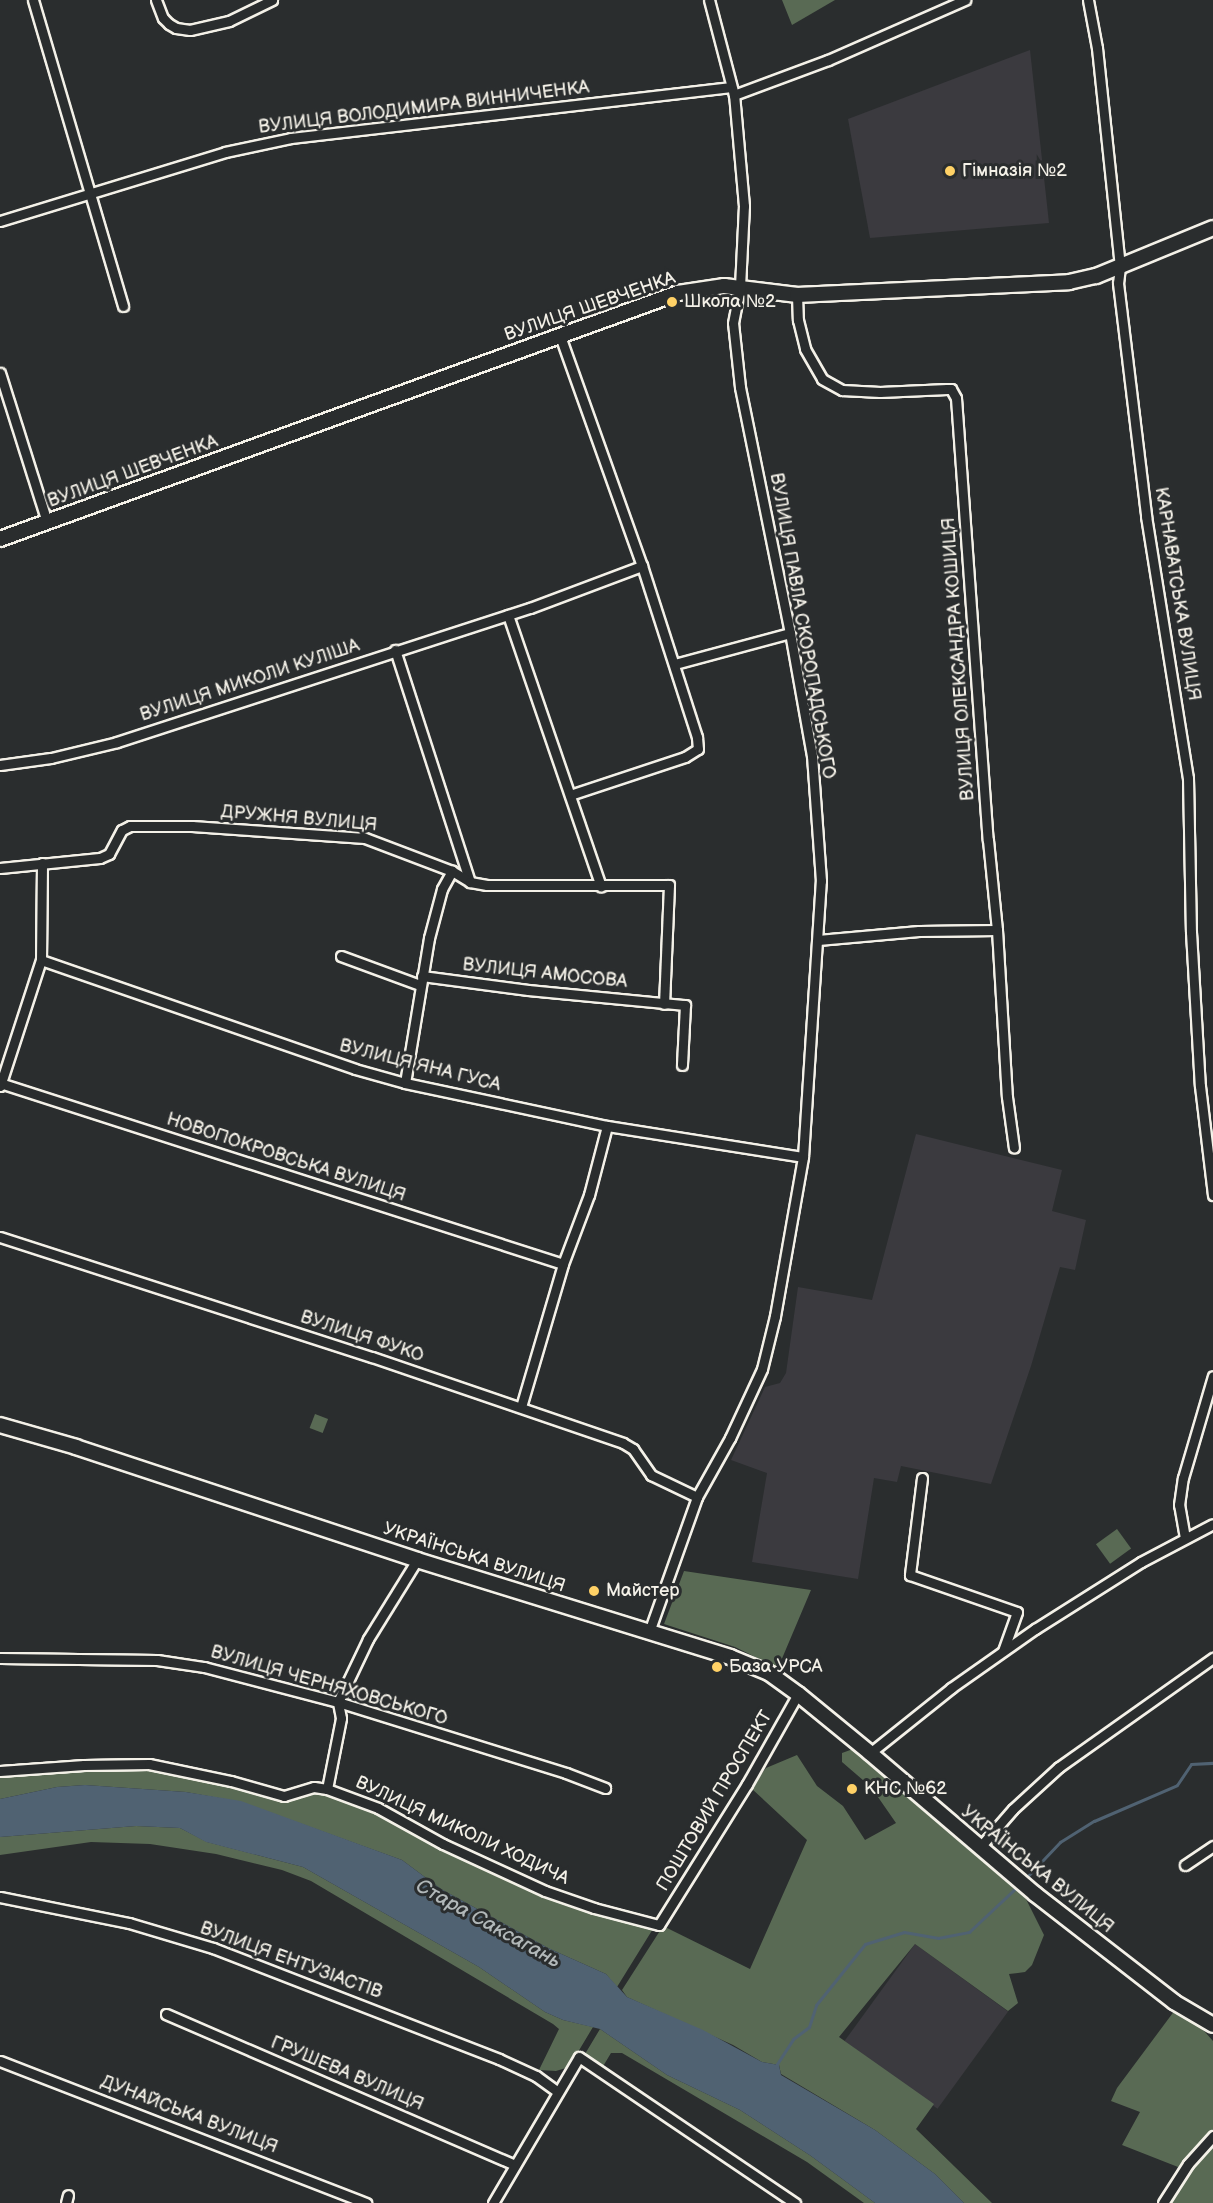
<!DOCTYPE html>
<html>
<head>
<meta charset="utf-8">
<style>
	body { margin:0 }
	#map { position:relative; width:1213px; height:2203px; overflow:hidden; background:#2a2d2e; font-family:"Balsamiq Sans",sans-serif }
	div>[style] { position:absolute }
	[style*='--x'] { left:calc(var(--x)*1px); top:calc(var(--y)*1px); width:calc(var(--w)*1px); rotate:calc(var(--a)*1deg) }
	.built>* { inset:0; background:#3b3a3f; transform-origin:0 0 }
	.green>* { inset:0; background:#596a54; transform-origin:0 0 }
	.water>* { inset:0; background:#506272 }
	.stream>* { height:3px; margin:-1.5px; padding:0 1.5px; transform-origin:1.5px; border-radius:1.5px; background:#506272 }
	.roads { filter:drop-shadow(2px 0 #f4f1e8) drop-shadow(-2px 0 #f4f1e8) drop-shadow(0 2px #f4f1e8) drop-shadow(0 -2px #f4f1e8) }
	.street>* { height:9px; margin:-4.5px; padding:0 4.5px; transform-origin:4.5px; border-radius:4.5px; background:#2a2d2e }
	.secondary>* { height:14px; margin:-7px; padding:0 7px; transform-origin:7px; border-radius:7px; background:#2a2d2e }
	.dots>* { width:16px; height:16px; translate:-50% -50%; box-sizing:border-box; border:3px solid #2a2d2e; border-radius:50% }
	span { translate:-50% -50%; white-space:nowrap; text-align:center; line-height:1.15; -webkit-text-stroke:6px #2a2d2e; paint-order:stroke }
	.street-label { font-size:18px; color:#f4f1e8 }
	.poi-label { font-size:18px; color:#f4f1e8 }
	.left { translate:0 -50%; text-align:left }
	.water-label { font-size:20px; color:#b2b8b9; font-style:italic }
</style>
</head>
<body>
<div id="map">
	<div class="built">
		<i style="clip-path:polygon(1030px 50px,1049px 223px,870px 238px,848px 119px)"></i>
		<i style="clip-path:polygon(916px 1134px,1062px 1170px,1052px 1211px,1086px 1220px,1075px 1270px,1060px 1267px,1031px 1366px,991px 1484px,901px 1466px,897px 1482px,874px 1478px,858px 1579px,752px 1562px,767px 1473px,731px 1460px,765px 1387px,780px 1383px,786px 1373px,798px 1287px,872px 1300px)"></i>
		<i style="left:915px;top:1944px;width:115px;height:120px;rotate:36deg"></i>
	</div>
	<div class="green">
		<i style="clip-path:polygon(782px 0,835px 0,792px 25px)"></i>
		<i style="left:315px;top:1414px;width:14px;height:15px;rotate:21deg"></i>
		<i style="left:1117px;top:1529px;width:24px;height:26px;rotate:54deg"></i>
		<i style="clip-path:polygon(684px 1571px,811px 1590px,778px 1668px,735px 1647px,664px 1624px)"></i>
		<i style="clip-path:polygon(853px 1749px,1025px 1897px,1044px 1935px,1032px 1965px,1025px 1972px,1009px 1974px,1018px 2003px,1008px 2011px,915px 1944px,839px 2037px,934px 2104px,916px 2129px,992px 2203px,964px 2203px,935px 2174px,875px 2130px,781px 2074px,779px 2065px,762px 2062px,733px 2045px,627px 1997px,622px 1990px,663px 1926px,750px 1969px,807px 1840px,751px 1788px,766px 1768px,797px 1755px,817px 1786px,843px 1806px,865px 1840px,896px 1823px,871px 1787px,842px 1762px,842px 1753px)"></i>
		<i style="clip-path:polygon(149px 1764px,284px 1796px,327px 1789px,545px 1891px,656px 1924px,617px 1987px,606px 1974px,548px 1948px,441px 1889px,402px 1860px,241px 1802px,186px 1792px,85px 1785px,57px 1787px,0 1799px,0 1771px)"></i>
		<i style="clip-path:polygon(136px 1826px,180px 1828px,207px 1842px,303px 1867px,479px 1967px,545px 2012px,563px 2020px,593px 2027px,569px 2067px,556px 2071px,539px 2070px,559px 2029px,553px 2024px,311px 1881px,282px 1870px,216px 1854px,150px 1844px,91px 1842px,0 1855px,0 1837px)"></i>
		<i style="clip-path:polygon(1175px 2010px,1198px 2024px,1213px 2041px,1213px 2203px,1159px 2203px,1171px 2186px,1178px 2167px,1122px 2145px,1140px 2112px,1111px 2101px,1117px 2088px)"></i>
		<i style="clip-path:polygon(600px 2029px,667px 2075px,740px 2110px,811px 2156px,875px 2203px,864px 2203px,807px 2162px,622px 2053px,611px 2053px,602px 2068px,585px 2054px)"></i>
	</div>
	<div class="water">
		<i style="clip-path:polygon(85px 1785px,186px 1792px,241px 1801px,402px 1860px,441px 1889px,548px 1948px,606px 1974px,627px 1997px,703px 2030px,762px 2062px,779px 2065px,781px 2075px,875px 2130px,935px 2174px,964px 2203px,875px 2203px,811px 2156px,740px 2110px,667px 2075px,600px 2029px,563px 2020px,545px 2012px,479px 1967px,303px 1867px,206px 1842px,180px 1828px,136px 1826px,0 1837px,0 1799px,57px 1787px)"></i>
	</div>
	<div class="stream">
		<i style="--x:1025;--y:1879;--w:51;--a:-46.6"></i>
		<i style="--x:1060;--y:1842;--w:40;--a:-32"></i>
		<i style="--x:1094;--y:1821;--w:90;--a:-23.4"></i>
		<i style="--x:1177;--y:1785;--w:25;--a:-56"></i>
		<i style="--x:1191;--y:1764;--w:22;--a:-3"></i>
		<i style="--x:775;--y:2067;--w:33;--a:-57"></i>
		<i style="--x:793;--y:2039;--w:20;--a:-37"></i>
		<i style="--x:809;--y:2027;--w:23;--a:-72"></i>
		<i style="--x:816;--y:2005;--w:78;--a:-51.2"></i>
		<i style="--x:865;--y:1944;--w:41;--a:-17.1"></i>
		<i style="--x:904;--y:1932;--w:35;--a:10"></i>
		<i style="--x:938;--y:1938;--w:32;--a:-11"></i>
		<i style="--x:969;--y:1932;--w:67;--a:-43.2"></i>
	</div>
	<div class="roads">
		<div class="street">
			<i style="--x:33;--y:0;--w:319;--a:73.6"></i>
			<i style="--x:156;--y:0;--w:19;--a:69"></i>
			<i style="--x:163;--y:18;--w:8;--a:45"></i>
			<i style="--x:169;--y:24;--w:8;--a:30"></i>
			<i style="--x:176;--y:28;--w:14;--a:8"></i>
			<i style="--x:190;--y:30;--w:40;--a:-13"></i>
			<i style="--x:229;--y:21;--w:48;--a:-26"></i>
			<i style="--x:1088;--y:0;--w:49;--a:79.4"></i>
			<i style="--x:1097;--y:48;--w:220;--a:84"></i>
			<i style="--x:1120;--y:267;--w:16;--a:97"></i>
			<i style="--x:1118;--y:283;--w:235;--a:83.1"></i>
			<i style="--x:1146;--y:516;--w:265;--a:80.9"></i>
			<i style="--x:1188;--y:778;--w:154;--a:88.9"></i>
			<i style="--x:1191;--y:932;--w:154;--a:86.7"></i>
			<i style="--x:1200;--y:1086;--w:110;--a:83.2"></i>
			<i style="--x:734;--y:95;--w:100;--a:-20.4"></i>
			<i style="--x:828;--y:60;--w:150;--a:-23.7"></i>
			<i style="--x:0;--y:221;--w:235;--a:-17"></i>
			<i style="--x:225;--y:152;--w:67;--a:-12"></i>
			<i style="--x:291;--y:138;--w:443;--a:-6.6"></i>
			<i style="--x:797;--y:295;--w:25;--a:88"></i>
			<i style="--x:798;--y:320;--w:30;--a:76"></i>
			<i style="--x:805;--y:349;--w:34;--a:60"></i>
			<i style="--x:822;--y:379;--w:23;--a:29"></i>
			<i style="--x:842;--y:390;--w:38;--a:3"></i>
			<i style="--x:880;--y:392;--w:67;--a:-2.6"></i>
			<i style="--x:947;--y:389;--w:4;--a:0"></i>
			<i style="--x:951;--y:389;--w:10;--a:61"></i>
			<i style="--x:956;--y:398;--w:443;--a:85.9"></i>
			<i style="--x:988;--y:840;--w:90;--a:84.3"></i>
			<i style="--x:997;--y:930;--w:167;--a:86.6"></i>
			<i style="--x:1007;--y:1097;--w:51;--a:82.2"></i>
			<i style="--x:0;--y:373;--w:156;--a:72.5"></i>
			<i style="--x:508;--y:615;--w:287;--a:71.1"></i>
			<i style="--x:395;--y:650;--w:244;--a:72.1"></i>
			<i style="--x:675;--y:664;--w:119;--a:-15.1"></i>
			<i style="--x:0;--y:765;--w:51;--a:-7.8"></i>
			<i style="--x:51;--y:758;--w:68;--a:-13.6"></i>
			<i style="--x:117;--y:742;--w:434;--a:-18"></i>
			<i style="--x:530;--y:608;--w:120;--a:-20.6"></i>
			<i style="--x:642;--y:566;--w:244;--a:-109.6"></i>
			<i style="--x:570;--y:795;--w:121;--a:-18.3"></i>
			<i style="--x:685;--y:757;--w:15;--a:-32"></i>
			<i style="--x:698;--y:749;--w:12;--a:-95"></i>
			<i style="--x:697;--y:737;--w:180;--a:-107.8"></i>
			<i style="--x:0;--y:868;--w:100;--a:-5.7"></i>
			<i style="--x:100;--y:858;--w:10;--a:-24"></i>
			<i style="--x:109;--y:854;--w:27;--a:-62"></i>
			<i style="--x:122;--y:830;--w:9;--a:-27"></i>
			<i style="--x:130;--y:826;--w:62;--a:0"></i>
			<i style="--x:192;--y:826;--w:173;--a:4"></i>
			<i style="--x:365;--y:838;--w:93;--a:20.8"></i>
			<i style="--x:452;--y:871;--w:21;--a:31"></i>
			<i style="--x:470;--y:882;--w:17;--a:10"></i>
			<i style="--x:487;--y:885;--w:182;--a:0"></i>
			<i style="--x:669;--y:885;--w:119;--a:92.4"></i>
			<i style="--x:818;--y:940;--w:101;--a:-5.1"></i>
			<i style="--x:919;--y:931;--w:78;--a:-0.7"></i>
			<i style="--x:341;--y:956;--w:84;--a:20.2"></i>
			<i style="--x:41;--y:960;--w:332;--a:19.1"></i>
			<i style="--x:355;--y:1069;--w:52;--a:15.6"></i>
			<i style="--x:405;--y:1083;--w:207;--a:12"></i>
			<i style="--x:607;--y:1126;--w:198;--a:9"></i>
			<i style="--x:422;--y:976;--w:107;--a:7.5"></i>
			<i style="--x:528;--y:990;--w:158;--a:5.5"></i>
			<i style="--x:685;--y:1005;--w:60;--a:92.9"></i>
			<i style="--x:0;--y:1083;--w:591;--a:17.82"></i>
			<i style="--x:405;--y:1083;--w:147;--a:-80.6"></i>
			<i style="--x:429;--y:938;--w:51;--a:-75.1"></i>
			<i style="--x:442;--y:889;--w:21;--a:-61"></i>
			<i style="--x:0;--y:1086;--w:133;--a:-72"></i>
			<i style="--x:41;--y:960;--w:97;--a:-89.4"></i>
			<i style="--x:0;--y:1237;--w:391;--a:17.9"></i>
			<i style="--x:372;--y:1357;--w:265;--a:18.9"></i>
			<i style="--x:623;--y:1443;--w:12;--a:31"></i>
			<i style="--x:633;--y:1449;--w:32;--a:55"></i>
			<i style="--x:651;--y:1475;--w:51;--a:25.6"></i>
			<i style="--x:521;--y:1407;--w:149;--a:-73.6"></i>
			<i style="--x:563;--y:1264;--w:74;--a:-69.4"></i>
			<i style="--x:589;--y:1195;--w:71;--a:-75.4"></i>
			<i style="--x:922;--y:1478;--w:98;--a:97.1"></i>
			<i style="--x:910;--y:1575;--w:113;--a:19.1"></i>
			<i style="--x:1017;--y:1612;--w:41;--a:109.7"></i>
			<i style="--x:1185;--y:1538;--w:34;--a:-100"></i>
			<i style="--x:1179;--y:1505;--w:27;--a:-82"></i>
			<i style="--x:1183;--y:1478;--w:106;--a:-73.6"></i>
			<i style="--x:649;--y:1632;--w:143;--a:-70.4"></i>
			<i style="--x:697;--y:1497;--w:68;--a:-60.8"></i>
			<i style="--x:730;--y:1438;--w:76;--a:-65.1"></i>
			<i style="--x:762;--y:1369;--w:55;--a:-76.2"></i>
			<i style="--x:775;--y:1316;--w:161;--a:-80"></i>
			<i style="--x:803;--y:1157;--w:277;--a:-86.3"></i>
			<i style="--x:821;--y:881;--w:125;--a:-94.1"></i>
			<i style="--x:812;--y:756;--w:125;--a:-100.1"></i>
			<i style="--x:790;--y:633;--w:251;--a:-101.5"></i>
			<i style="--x:740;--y:387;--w:64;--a:-96.2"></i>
			<i style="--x:733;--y:323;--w:37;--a:-79"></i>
			<i style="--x:740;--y:287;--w:81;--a:-87.2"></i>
			<i style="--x:744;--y:206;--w:111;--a:-95.1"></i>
			<i style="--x:734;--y:95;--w:98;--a:-104.7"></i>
			<i style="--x:0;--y:1658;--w:157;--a:0.7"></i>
			<i style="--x:157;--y:1660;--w:48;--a:8.5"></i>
			<i style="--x:204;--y:1667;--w:138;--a:14.6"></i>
			<i style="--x:338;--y:1702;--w:239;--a:17.3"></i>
			<i style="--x:566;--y:1773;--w:42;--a:21"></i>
			<i style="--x:870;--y:1753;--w:104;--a:-38.7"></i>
			<i style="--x:951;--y:1688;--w:103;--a:-35.1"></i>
			<i style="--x:1035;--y:1629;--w:125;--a:-32.3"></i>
			<i style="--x:1141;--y:1562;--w:81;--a:-27.8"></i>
			<i style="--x:0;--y:1771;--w:84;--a:-4.1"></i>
			<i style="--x:84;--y:1765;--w:65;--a:-0.9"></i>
			<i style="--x:149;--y:1764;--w:84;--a:11.7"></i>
			<i style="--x:231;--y:1781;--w:55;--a:15.8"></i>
			<i style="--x:284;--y:1796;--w:31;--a:-17"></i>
			<i style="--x:314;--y:1787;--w:13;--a:9"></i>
			<i style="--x:327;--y:1789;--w:54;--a:20.4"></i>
			<i style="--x:378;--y:1808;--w:74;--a:29"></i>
			<i style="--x:443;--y:1844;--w:112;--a:24.7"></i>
			<i style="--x:545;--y:1891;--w:52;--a:19.1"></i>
			<i style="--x:594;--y:1908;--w:67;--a:14.7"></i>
			<i style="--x:659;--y:1925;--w:166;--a:-58"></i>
			<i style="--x:747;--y:1784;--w:103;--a:-60.5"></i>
			<i style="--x:327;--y:1789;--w:72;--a:-78.8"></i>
			<i style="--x:341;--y:1718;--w:16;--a:-101"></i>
			<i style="--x:338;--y:1702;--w:70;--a:-64.5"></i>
			<i style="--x:368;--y:1639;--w:93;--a:-58.2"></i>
			<i style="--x:980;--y:1847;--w:50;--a:-49"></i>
			<i style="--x:1013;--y:1809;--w:62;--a:-42.4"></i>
			<i style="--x:1059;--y:1767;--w:189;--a:-35.3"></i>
			<i style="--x:1185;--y:1865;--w:34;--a:-34"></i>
			<i style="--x:0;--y:1897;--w:132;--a:11.4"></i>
			<i style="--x:129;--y:1923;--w:88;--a:16.6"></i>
			<i style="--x:213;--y:1948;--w:307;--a:21.2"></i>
			<i style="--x:499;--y:2059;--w:41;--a:24.7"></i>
			<i style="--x:536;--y:2076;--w:27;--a:36"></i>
			<i style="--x:166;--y:2014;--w:380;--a:23.4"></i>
			<i style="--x:0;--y:2061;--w:393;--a:21.2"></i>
			<i style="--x:66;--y:2203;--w:8;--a:-76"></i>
			<i style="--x:493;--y:2203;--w:169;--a:-59.5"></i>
			<i style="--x:579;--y:2057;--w:261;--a:34.1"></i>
			<i style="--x:1163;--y:2203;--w:46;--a:-57.3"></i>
			<i style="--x:1188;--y:2164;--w:38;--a:-48"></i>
		</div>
		<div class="secondary">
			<i style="--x:0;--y:539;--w:721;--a:-19.94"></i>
			<i style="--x:678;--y:293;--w:47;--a:-8.7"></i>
			<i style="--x:724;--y:286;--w:74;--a:7"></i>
			<i style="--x:797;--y:295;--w:272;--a:-2.7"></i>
			<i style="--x:1069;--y:282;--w:28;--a:-13"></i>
			<i style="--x:1096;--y:276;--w:126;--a:-22.3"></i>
			<i style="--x:0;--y:1425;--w:79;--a:16.1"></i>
			<i style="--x:76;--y:1447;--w:359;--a:18.3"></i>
			<i style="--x:417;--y:1560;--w:328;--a:17.2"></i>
			<i style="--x:730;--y:1657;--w:42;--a:22.3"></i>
			<i style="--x:769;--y:1673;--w:36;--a:36"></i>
			<i style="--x:798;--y:1694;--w:93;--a:39.3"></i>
			<i style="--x:870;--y:1753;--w:217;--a:40.5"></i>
			<i style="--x:1035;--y:1894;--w:176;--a:37.8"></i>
			<i style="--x:1174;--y:2002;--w:45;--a:30.5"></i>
		</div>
	</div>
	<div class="dots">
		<i style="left:950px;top:171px;background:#ffd166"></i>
		<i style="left:672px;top:302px;background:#ffd166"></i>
		<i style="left:594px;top:1591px;background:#ffd166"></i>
		<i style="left:717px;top:1667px;background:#ffd166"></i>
		<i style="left:852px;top:1789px;background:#ffd166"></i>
	</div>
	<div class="street-label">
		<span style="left:424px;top:108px;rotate:-7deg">ВУЛИЦЯ ВОЛОДИМИРА ВИННИЧЕНКА</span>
		<span style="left:590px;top:307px;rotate:-19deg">ВУЛИЦЯ ШЕВЧЕНКА</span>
		<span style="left:133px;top:472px;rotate:-20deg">ВУЛИЦЯ ШЕВЧЕНКА</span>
		<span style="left:1177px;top:594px;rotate:81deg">КАРНАВАТСЬКА ВУЛИЦЯ</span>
		<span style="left:802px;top:626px;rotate:80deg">ВУЛИЦЯ ПАВЛА СКОРОПАДСЬКОГО</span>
		<span style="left:959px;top:659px;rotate:-94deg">ВУЛИЦЯ ОЛЕКСАНДРА КОШИЦЯ</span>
		<span style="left:250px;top:681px;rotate:-18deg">ВУЛИЦЯ МИКОЛИ КУЛІША</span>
		<span style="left:299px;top:819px;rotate:5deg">ДРУЖНЯ ВУЛИЦЯ</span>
		<span style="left:545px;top:974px;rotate:6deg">ВУЛИЦЯ АМОСОВА</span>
		<span style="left:420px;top:1066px;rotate:14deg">ВУЛИЦЯ ЯНА ГУСА</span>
		<span style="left:286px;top:1158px;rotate:18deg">НОВОПОКРОВСЬКА ВУЛИЦЯ</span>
		<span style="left:362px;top:1337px;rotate:18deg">ВУЛИЦЯ ФУКО</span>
		<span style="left:474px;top:1558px;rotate:18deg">УКРАЇНСЬКА ВУЛИЦЯ</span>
		<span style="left:329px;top:1686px;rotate:16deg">ВУЛИЦЯ ЧЕРНЯХОВСЬКОГО</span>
		<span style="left:715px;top:1801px;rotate:-59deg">ПОШТОВИЙ ПРОСПЕКТ</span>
		<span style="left:462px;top:1831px;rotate:25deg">ВУЛИЦЯ МИКОЛИ ХОДИЧА</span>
		<span style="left:1037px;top:1870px;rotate:39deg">УКРАЇНСЬКА ВУЛИЦЯ</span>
		<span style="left:291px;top:1961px;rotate:20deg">ВУЛИЦЯ ЕНТУЗІАСТІВ</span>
		<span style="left:347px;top:2074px;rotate:23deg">ГРУШЕВА ВУЛИЦЯ</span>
		<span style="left:189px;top:2115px;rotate:21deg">ДУНАЙСЬКА ВУЛИЦЯ</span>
	</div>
	<div class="poi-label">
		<span class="left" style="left:962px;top:171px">Гімназія №2</span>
		<span class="left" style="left:684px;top:302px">Школа №2</span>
		<span class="left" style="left:606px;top:1591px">Майстер</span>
		<span class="left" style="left:729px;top:1667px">База УРСА</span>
		<span class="left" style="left:864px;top:1789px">КНС №62</span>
	</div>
	<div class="water-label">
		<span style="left:488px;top:1924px;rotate:29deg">Стара Саксагань</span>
	</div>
</div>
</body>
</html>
